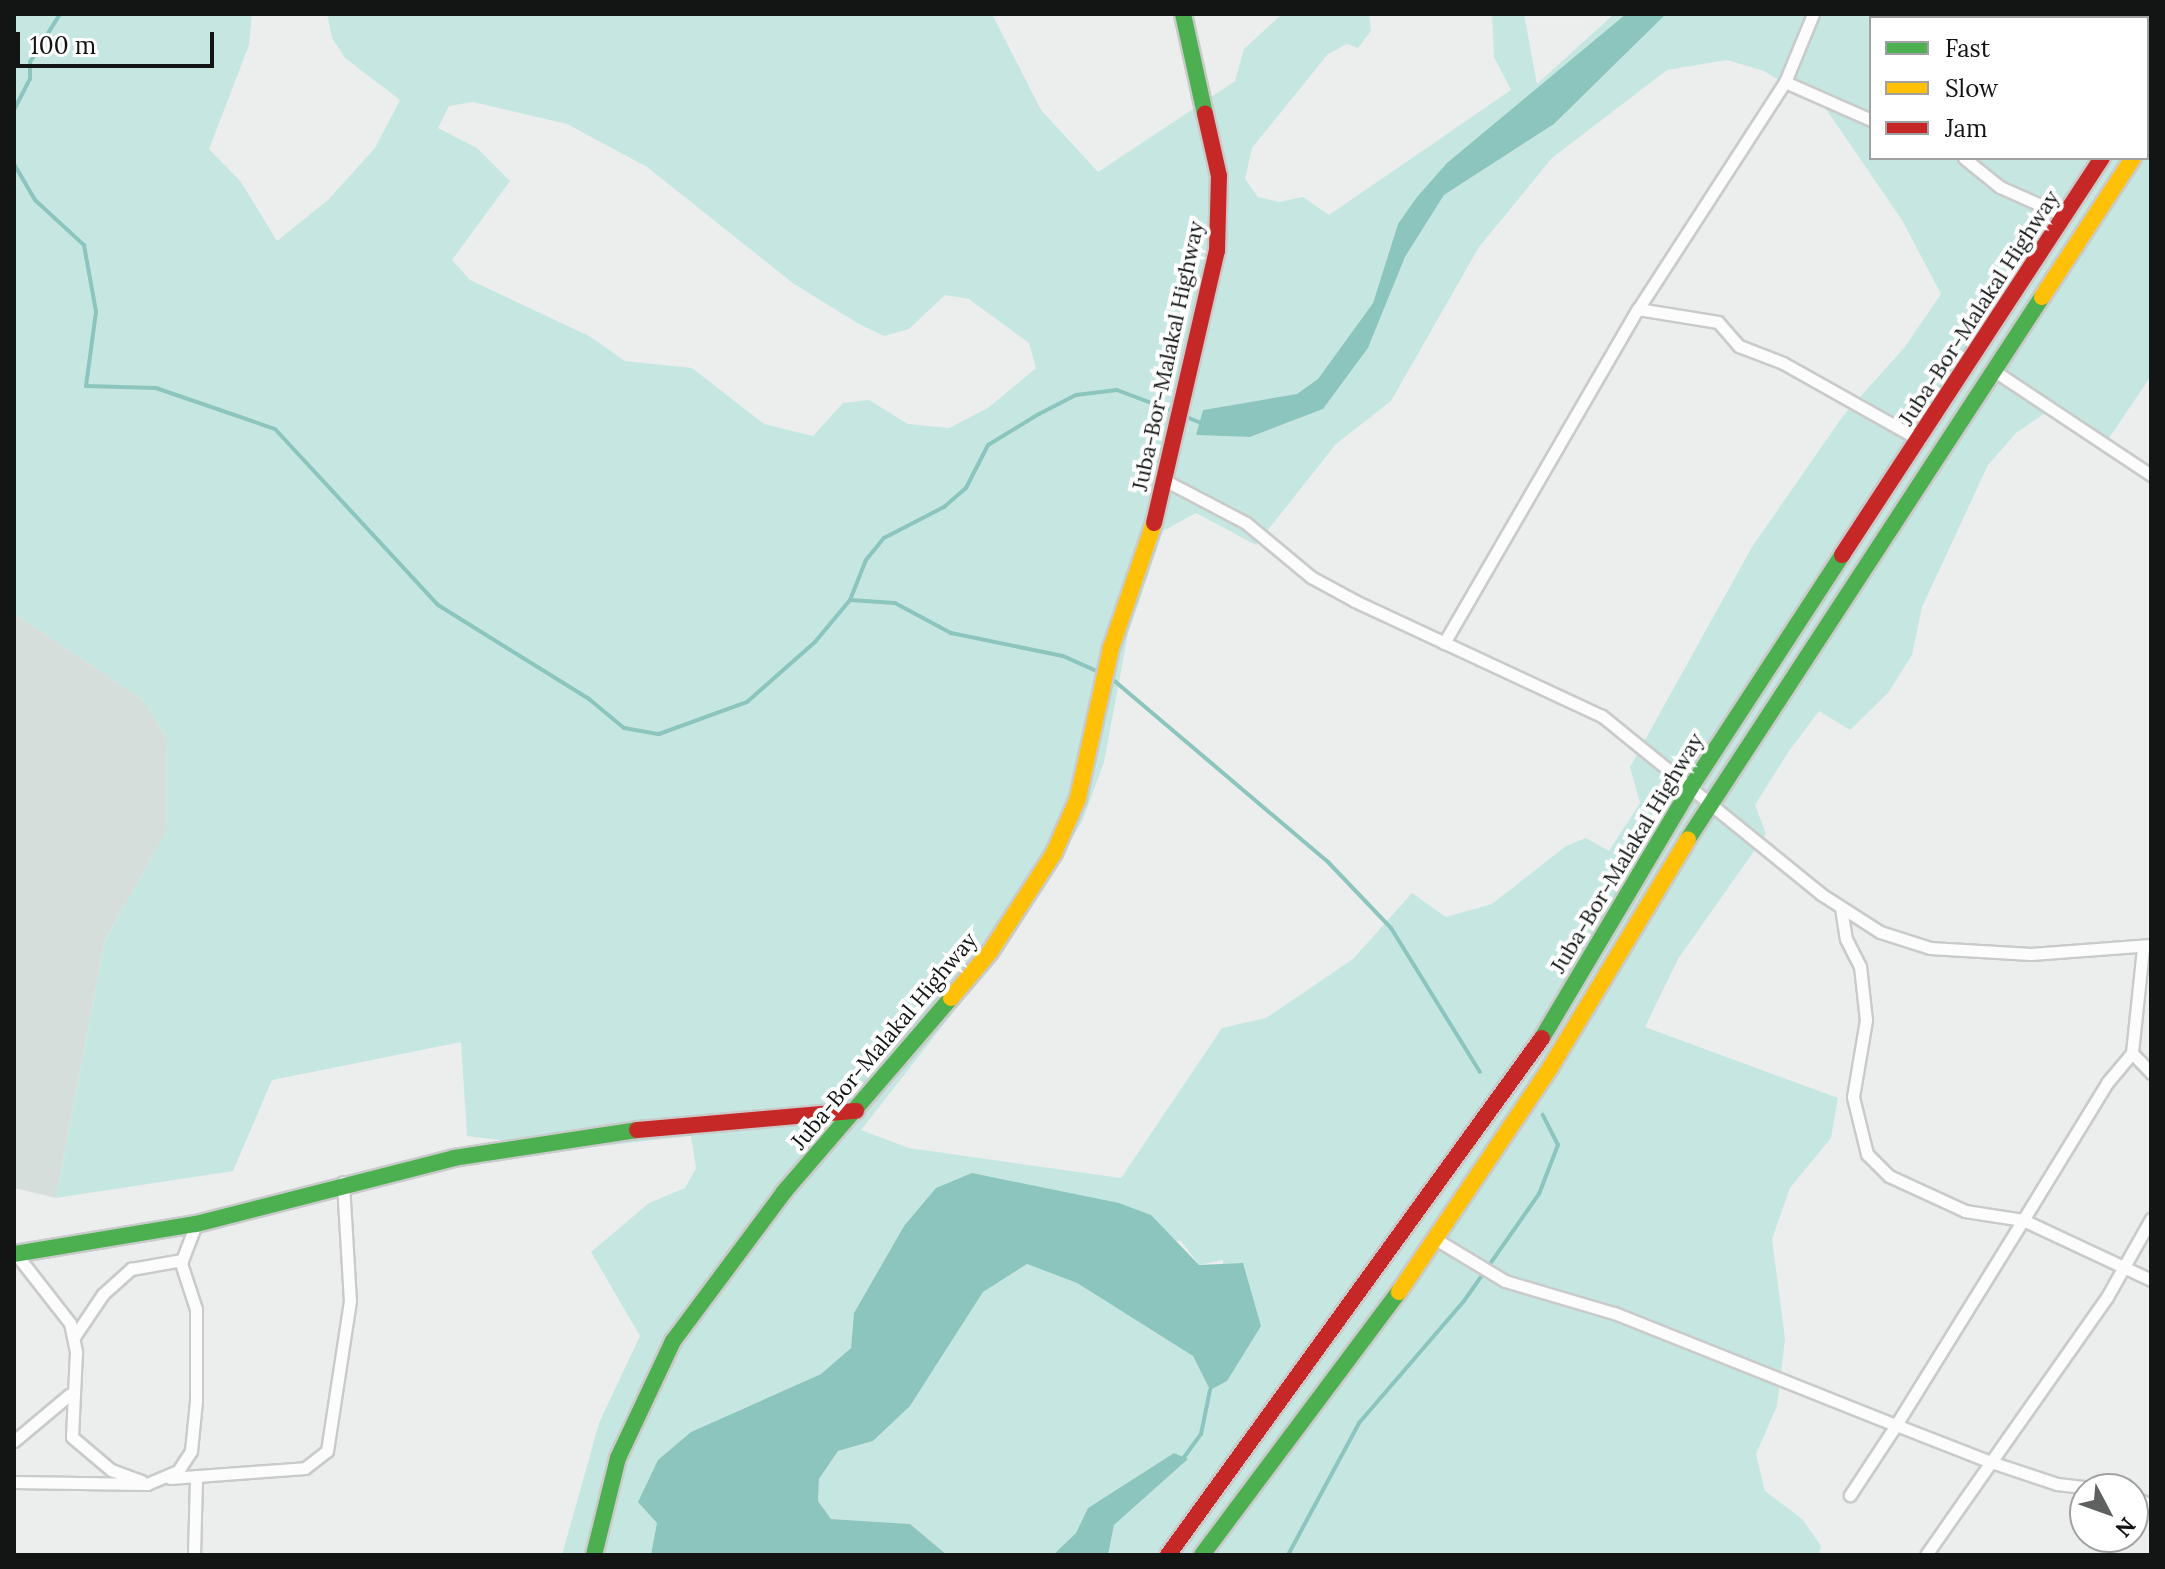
<!DOCTYPE html>
<html>
<head>
<meta charset="utf-8">
<style>
	body { margin:0 }
	#map { position:relative; width:2165px; height:1569px; overflow:hidden; background:#ebeeed; font-family:Lora,serif }
	div>[style] { position:absolute }
	[style*='--x'] { left:calc(var(--x)*1px); top:calc(var(--y)*1px); width:calc(var(--w)*1px); rotate:calc(var(--a)*1deg) }
	.built>* { inset:0; background:#d6dedc }
	.green>* { inset:0; background:#c6e7e1 }
	.water>* { inset:0; background:#8cc5bd }
	.stream>* { height:4px; margin:-2px; padding:0 2px; transform-origin:2px; border-radius:2px; background:#8cc5bd }
	.roads { filter:drop-shadow(2px 0 #c9cbcb) drop-shadow(-2px 0 #c9cbcb) drop-shadow(0 2px #c9cbcb) drop-shadow(0 -2px #c9cbcb) }
	.street>* { height:11px; margin:-5.5px; padding:0 5.5px; transform-origin:5.5px; border-radius:5.5px; background:#fcfcfc }
	.fast>* { height:16px; margin:-8px; padding:0 8px; transform-origin:8px; border-radius:8px; background:#4caf50 }
	.slow>* { height:16px; margin:-8px; padding:0 8px; transform-origin:8px; border-radius:8px; background:#ffc107 }
	.jam>* { height:16px; margin:-8px; padding:0 8px; transform-origin:8px; border-radius:8px; background:#c62828 }
	span { translate:-50% -50%; white-space:nowrap; text-align:center; line-height:1.15; -webkit-text-stroke:8px #fff; paint-order:stroke }
	.street-label { font-size:22px; color:#131515 }
	.frame { position:absolute; inset:0; border:16px solid #131515; pointer-events:none }
	.legend { position:absolute; left:1869px; top:16px; width:280px; height:144px; box-sizing:border-box; background:#fff; border:2px solid #a1a1a1; margin:0; padding:10px 14px; list-style:none; font-size:24px; color:#131515 }
	.legend li { display:flex; align-items:center; gap:16px; height:40px }
	.legend b { width:40px; border:2px solid #a1a1a1 }
	.north { position:absolute; left:2069px; top:1473px; width:80px; height:80px; box-sizing:border-box; background:#fff; border:2px solid #a1a1a1; border-radius:50%; rotate:131deg; font-size:22px; font-weight:700; line-height:32px; text-align:center; color:#131515 }
	.north::after { content:''; display:block; margin:auto; width:28px; height:36px; background:#5f6161; clip-path:polygon(50% 0,100% 100%,50% 72%,0 100%) }
	.scale { position:absolute; left:16px; top:32px; width:198px; height:36px; box-sizing:border-box; border:4px solid #131515; border-top:0; padding-left:10px; font-size:24px; line-height:28px; white-space:nowrap; color:#131515; -webkit-text-stroke:6px #fff; paint-order:stroke }
</style>
</head>
<body>
<div id="map">
	<div class="built">
		<i style="clip-path:polygon(14px 613px,143px 700px,167px 738px,166px 833px,105px 940px,56px 1198px,14px 1188px)"></i>
	</div>
	<div class="green">
		<i style="clip-path:polygon(evenodd,14px 14px,252px 14px,249px 45px,209px 149px,241px 182px,277px 241px,328px 200px,375px 148px,400px 100px,345px 58px,332px 38px,327px 14px,992px 14px,1041px 110px,1098px 172px,1235px 81px,1244px 49px,1282px 14px,1369px 14px,1371px 31px,1358px 48px,1347px 44px,1328px 54px,1252px 148px,1245px 179px,1258px 197px,1279px 202px,1303px 197px,1329px 215px,1511px 90px,1494px 57px,1492px 14px,1524px 14px,1537px 84px,1614px 14px,1626px 14px,1493px 130px,1398px 224px,1373px 303px,1318px 379px,1298px 394px,1203px 410px,1197px 435px,1250px 437px,1323px 409px,1368px 348px,1405px 257px,1444px 195px,1554px 124px,1666px 14px,2151px 14px,2151px 376px,2109px 438px,2052px 408px,2016px 433px,1988px 465px,1922px 607px,1912px 655px,1888px 693px,1850px 730px,1819px 711px,1789px 751px,1755px 805px,1766px 834px,1678px 959px,1645px 1027px,1838px 1098px,1831px 1138px,1790px 1188px,1772px 1239px,1785px 1339px,1777px 1406px,1756px 1454px,1765px 1491px,1802px 1519px,1821px 1546px,1819px 1555px,1108px 1555px,1114px 1525px,1188px 1459px,1174px 1453px,1088px 1508px,1076px 1533px,1053px 1555px,947px 1555px,910px 1524px,831px 1519px,818px 1501px,819px 1479px,838px 1451px,873px 1441px,910px 1406px,983px 1292px,1027px 1264px,1077px 1283px,1193px 1356px,1210px 1390px,1223px 1260px,1199px 1265px,1181px 1241px,904px 1226px,854px 1313px,851px 1348px,821px 1374px,691px 1432px,651px 1555px,562px 1555px,599px 1423px,640px 1336px,591px 1252px,649px 1203px,685px 1188px,696px 1168px,691px 1136px,573px 1149px,467px 1136px,461px 1042px,272px 1080px,233px 1171px,56px 1198px,105px 940px,166px 833px,167px 738px,143px 700px,14px 613px,14px 14px,1871px 18px,2147px 18px,2147px 158px,1871px 158px,1871px 18px,14px 14px,1727px 60px,1764px 71px,1826px 109px,1902px 220px,1941px 294px,1904px 348px,1843px 416px,1752px 547px,1630px 767px,1640px 803px,1609px 851px,1586px 838px,1566px 846px,1492px 904px,1446px 917px,1412px 893px,1353px 959px,1266px 1018px,1222px 1028px,1121px 1178px,909px 1148px,861px 1130px,987px 969px,1082px 822px,1104px 762px,1128px 634px,1163px 531px,1196px 513px,1256px 545px,1336px 444px,1391px 401px,1479px 247px,1552px 158px,1667px 70px,1727px 60px,14px 14px,473px 102px,567px 124px,647px 167px,794px 284px,859px 324px,884px 336px,909px 329px,945px 295px,969px 299px,1029px 343px,1036px 368px,988px 408px,949px 428px,908px 424px,869px 400px,843px 403px,813px 436px,764px 424px,692px 368px,625px 361px,589px 336px,470px 280px,452px 260px,510px 181px,477px 148px,438px 128px,449px 106px,473px 102px)"></i>
	</div>
	<div class="water">
		<i style="clip-path:polygon(1626px 14px,1666px 14px,1554px 124px,1444px 195px,1405px 257px,1368px 348px,1323px 409px,1250px 437px,1196px 435px,1203px 410px,1297px 394px,1318px 379px,1373px 303px,1398px 224px,1417px 197px,1447px 163px)"></i>
		<i style="clip-path:polygon(972px 1173px,1119px 1203px,1151px 1215px,1199px 1265px,1243px 1263px,1261px 1326px,1227px 1381px,1210px 1390px,1193px 1356px,1077px 1283px,1027px 1264px,983px 1292px,910px 1406px,873px 1441px,838px 1451px,819px 1479px,818px 1501px,831px 1519px,910px 1524px,947px 1555px,651px 1555px,657px 1523px,638px 1502px,658px 1460px,691px 1432px,821px 1374px,851px 1348px,854px 1313px,904px 1226px,936px 1188px)"></i>
		<i style="clip-path:polygon(1174px 1453px,1188px 1459px,1114px 1525px,1108px 1555px,1053px 1555px,1076px 1533px,1088px 1508px)"></i>
	</div>
	<div class="stream">
		<i style="--x:14;--y:110;--w:35;--a:-63"></i>
		<i style="--x:30;--y:79;--w:17;--a:-90"></i>
		<i style="--x:30;--y:62;--w:57;--a:-58"></i>
		<i style="--x:14;--y:164;--w:42;--a:59.7"></i>
		<i style="--x:35;--y:200;--w:67;--a:42.6"></i>
		<i style="--x:84;--y:245;--w:68;--a:79.8"></i>
		<i style="--x:96;--y:312;--w:75;--a:97.7"></i>
		<i style="--x:86;--y:386;--w:70;--a:1.6"></i>
		<i style="--x:156;--y:388;--w:126;--a:19"></i>
		<i style="--x:275;--y:429;--w:240;--a:47.2"></i>
		<i style="--x:438;--y:605;--w:178;--a:31.9"></i>
		<i style="--x:589;--y:699;--w:45;--a:39.6"></i>
		<i style="--x:624;--y:728;--w:36;--a:10"></i>
		<i style="--x:659;--y:734;--w:94;--a:-20"></i>
		<i style="--x:747;--y:702;--w:91;--a:-41.4"></i>
		<i style="--x:815;--y:642;--w:55;--a:-50.2"></i>
		<i style="--x:850;--y:600;--w:43;--a:-68.2"></i>
		<i style="--x:866;--y:560;--w:28;--a:-51"></i>
		<i style="--x:884;--y:538;--w:68;--a:-27.3"></i>
		<i style="--x:944;--y:507;--w:29;--a:-41"></i>
		<i style="--x:966;--y:488;--w:48;--a:-62.9"></i>
		<i style="--x:988;--y:445;--w:60;--a:-31.3"></i>
		<i style="--x:1039;--y:414;--w:42;--a:-27.2"></i>
		<i style="--x:1076;--y:395;--w:41;--a:-7"></i>
		<i style="--x:1117;--y:390;--w:57;--a:20.7"></i>
		<i style="--x:1182;--y:415;--w:23;--a:23"></i>
		<i style="--x:850;--y:600;--w:45;--a:3.8"></i>
		<i style="--x:895;--y:603;--w:64;--a:28.2"></i>
		<i style="--x:951;--y:633;--w:114;--a:11.6"></i>
		<i style="--x:1063;--y:656;--w:39;--a:24"></i>
		<i style="--x:1111;--y:678;--w:285;--a:40.3"></i>
		<i style="--x:1328;--y:862;--w:91;--a:46.3"></i>
		<i style="--x:1391;--y:928;--w:169;--a:58.3"></i>
		<i style="--x:1182;--y:1460;--w:32;--a:-54"></i>
		<i style="--x:1201;--y:1434;--w:45;--a:-78.4"></i>
		<i style="--x:1288;--y:1555;--w:150;--a:-61.7"></i>
		<i style="--x:1359;--y:1423;--w:161;--a:-49.3"></i>
		<i style="--x:1464;--y:1301;--w:131;--a:-55"></i>
		<i style="--x:1539;--y:1194;--w:53;--a:-68.8"></i>
		<i style="--x:1558;--y:1145;--w:34;--a:-117"></i>
	</div>
	<div class="roads">
		<div class="street">
			<i style="--x:1785;--y:82;--w:74;--a:-67.6"></i>
			<i style="--x:1964;--y:158;--w:46;--a:38.9"></i>
			<i style="--x:2000;--y:187;--w:71;--a:24"></i>
			<i style="--x:1638;--y:309;--w:270;--a:-57.1"></i>
			<i style="--x:1785;--y:82;--w:94;--a:23.8"></i>
			<i style="--x:1996;--y:372;--w:186;--a:33.6"></i>
			<i style="--x:1168;--y:482;--w:88;--a:27.7"></i>
			<i style="--x:1246;--y:523;--w:85;--a:39.7"></i>
			<i style="--x:1311;--y:577;--w:50;--a:28.6"></i>
			<i style="--x:1355;--y:601;--w:272;--a:25"></i>
			<i style="--x:1602;--y:716;--w:282;--a:39.1"></i>
			<i style="--x:1821;--y:894;--w:70;--a:32.8"></i>
			<i style="--x:1880;--y:932;--w:52;--a:17.7"></i>
			<i style="--x:1930;--y:948;--w:101;--a:3.4"></i>
			<i style="--x:2031;--y:954;--w:120;--a:-4.3"></i>
			<i style="--x:1444;--y:643;--w:386;--a:-59.9"></i>
			<i style="--x:1638;--y:309;--w:81;--a:9.2"></i>
			<i style="--x:1718;--y:322;--w:32;--a:49"></i>
			<i style="--x:1739;--y:346;--w:47;--a:21.1"></i>
			<i style="--x:1783;--y:363;--w:157;--a:29.3"></i>
			<i style="--x:1841;--y:908;--w:31;--a:81"></i>
			<i style="--x:1846;--y:939;--w:30;--a:63"></i>
			<i style="--x:1860;--y:966;--w:54;--a:83.7"></i>
			<i style="--x:1866;--y:1020;--w:78;--a:99.6"></i>
			<i style="--x:1853;--y:1097;--w:59;--a:76.2"></i>
			<i style="--x:1867;--y:1154;--w:31;--a:45"></i>
			<i style="--x:1889;--y:1176;--w:84;--a:24.7"></i>
			<i style="--x:1965;--y:1211;--w:59;--a:8.8"></i>
			<i style="--x:2023;--y:1220;--w:241;--a:121.8"></i>
			<i style="--x:1896;--y:1425;--w:102;--a:21.3"></i>
			<i style="--x:1991;--y:1462;--w:113;--a:125"></i>
			<i style="--x:2151;--y:945;--w:9;--a:159"></i>
			<i style="--x:2143;--y:948;--w:106;--a:96"></i>
			<i style="--x:2132;--y:1053;--w:28;--a:46"></i>
			<i style="--x:2132;--y:1053;--w:39;--a:130"></i>
			<i style="--x:2107;--y:1083;--w:161;--a:121.5"></i>
			<i style="--x:2023;--y:1220;--w:141;--a:25.1"></i>
			<i style="--x:1437;--y:1240;--w:79;--a:31.1"></i>
			<i style="--x:1505;--y:1281;--w:114;--a:16.4"></i>
			<i style="--x:1614;--y:1313;--w:303;--a:21.7"></i>
			<i style="--x:1896;--y:1425;--w:84;--a:123.3"></i>
			<i style="--x:16;--y:1254;--w:88;--a:52"></i>
			<i style="--x:70;--y:1323;--w:30;--a:78"></i>
			<i style="--x:76;--y:1352;--w:85;--a:92.7"></i>
			<i style="--x:72;--y:1437;--w:51;--a:40.2"></i>
			<i style="--x:111;--y:1470;--w:32;--a:20"></i>
			<i style="--x:74;--y:1337;--w:52;--a:-56"></i>
			<i style="--x:103;--y:1294;--w:38;--a:-42"></i>
			<i style="--x:131;--y:1269;--w:52;--a:-10"></i>
			<i style="--x:14;--y:1441;--w:72;--a:-39.9"></i>
			<i style="--x:170;--y:1478;--w:135;--a:-4.2"></i>
			<i style="--x:305;--y:1468;--w:28;--a:-38"></i>
			<i style="--x:327;--y:1451;--w:152;--a:-81.3"></i>
			<i style="--x:350;--y:1301;--w:119;--a:-93.4"></i>
			<i style="--x:14;--y:1482;--w:133;--a:0.9"></i>
			<i style="--x:147;--y:1484;--w:34;--a:-23"></i>
			<i style="--x:178;--y:1471;--w:24;--a:-57"></i>
			<i style="--x:191;--y:1451;--w:50;--a:-84.3"></i>
			<i style="--x:196;--y:1401;--w:92;--a:-90"></i>
			<i style="--x:196;--y:1309;--w:48;--a:-108.1"></i>
			<i style="--x:181;--y:1263;--w:42;--a:-69"></i>
			<i style="--x:2100;--y:1489;--w:43;--a:-173.4"></i>
			<i style="--x:2057;--y:1484;--w:70;--a:-161.6"></i>
			<i style="--x:1991;--y:1462;--w:202;--a:-54.9"></i>
			<i style="--x:2107;--y:1297;--w:90;--a:-60.6"></i>
			<i style="--x:2133;--y:1497;--w:20;--a:24"></i>
			<i style="--x:194;--y:1555;--w:79;--a:-88.5"></i>
		</div>
		<div class="fast">
			<i style="--x:1183;--y:14;--w:102;--a:77.6"></i>
			<i style="--x:2147;--y:87;--w:8;--a:-60"></i>
			<i style="--x:1688;--y:839;--w:647;--a:-56.85"></i>
			<i style="--x:1542;--y:1038;--w:292;--a:-59.3"></i>
			<i style="--x:1691;--y:787;--w:277;--a:-56.9"></i>
			<i style="--x:14;--y:1254;--w:184;--a:-9.4"></i>
			<i style="--x:196;--y:1224;--w:266;--a:-14.3"></i>
			<i style="--x:454;--y:1158;--w:185;--a:-8.7"></i>
			<i style="--x:594;--y:1555;--w:100;--a:-76.1"></i>
			<i style="--x:618;--y:1458;--w:129;--a:-64.8"></i>
			<i style="--x:673;--y:1341;--w:186;--a:-53.3"></i>
			<i style="--x:784;--y:1192;--w:256;--a:-49.3"></i>
			<i style="--x:1202;--y:1555;--w:329;--a:-53.2"></i>
		</div>
		<div class="slow">
			<i style="--x:2042;--y:297;--w:166;--a:-56.8"></i>
			<i style="--x:951;--y:998;--w:60;--a:-49.7"></i>
			<i style="--x:990;--y:952;--w:118;--a:-57.1"></i>
			<i style="--x:1054;--y:853;--w:60;--a:-66.4"></i>
			<i style="--x:1078;--y:798;--w:154;--a:-77.6"></i>
			<i style="--x:1111;--y:648;--w:132;--a:-71"></i>
			<i style="--x:1399;--y:1292;--w:270;--a:-56"></i>
			<i style="--x:1550;--y:1068;--w:267;--a:-58.9"></i>
		</div>
		<div class="jam">
			<i style="--x:2147;--y:136;--w:7;--a:-56"></i>
			<i style="--x:1154;--y:523;--w:279;--a:-77"></i>
			<i style="--x:1217;--y:251;--w:75;--a:-88.5"></i>
			<i style="--x:1219;--y:176;--w:64;--a:-102.7"></i>
			<i style="--x:1842;--y:555;--w:475;--a:-56.8"></i>
			<i style="--x:637;--y:1130;--w:220;--a:-5"></i>
			<i style="--x:1168;--y:1555;--w:638;--a:-54.12"></i>
		</div>
	</div>
	<div class="street-label">
		<span style="left:1979px;top:308px;rotate:-57deg">Juba-Bor-Malakal Highway</span>
		<span style="left:1168px;top:356px;rotate:-78deg">Juba-Bor-Malakal Highway</span>
		<span style="left:1627px;top:853px;rotate:-59deg">Juba-Bor-Malakal Highway</span>
		<span style="left:884px;top:1041px;rotate:-50deg">Juba-Bor-Malakal Highway</span>
	</div>
	<div class="frame"></div>
	<ul class="legend">
	<li><b style="height:10px;background:#4caf50"></b>Fast</li>
	<li><b style="height:10px;background:#ffc107"></b>Slow</li>
	<li><b style="height:10px;background:#c62828"></b>Jam</li>
	</ul>
	<div class="north">N</div>
	<div class="scale">100 m</div>
</div>
</body>
</html>
